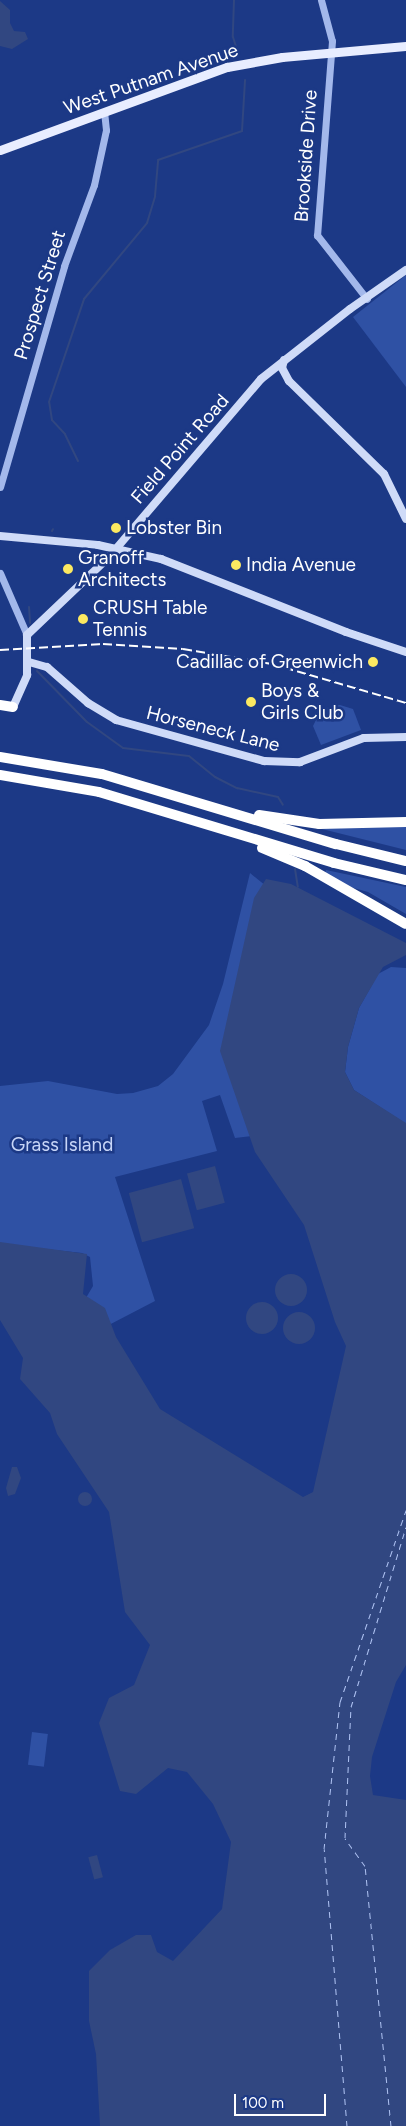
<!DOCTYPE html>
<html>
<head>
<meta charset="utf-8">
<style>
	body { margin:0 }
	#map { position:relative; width:406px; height:2126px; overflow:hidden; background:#1c3986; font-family:Figtree,sans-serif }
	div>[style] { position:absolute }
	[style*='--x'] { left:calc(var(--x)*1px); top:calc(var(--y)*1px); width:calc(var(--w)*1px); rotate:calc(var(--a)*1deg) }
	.green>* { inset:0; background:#2f51a4; transform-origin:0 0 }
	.water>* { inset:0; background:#314781; transform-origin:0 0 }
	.round { border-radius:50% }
	.stream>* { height:2px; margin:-1px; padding:0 1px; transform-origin:1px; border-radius:1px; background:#314781 }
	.ferry>* { height:1px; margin-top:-0.5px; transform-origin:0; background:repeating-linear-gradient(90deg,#afc3f3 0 6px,transparent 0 11px) }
	.tertiary>* { height:7px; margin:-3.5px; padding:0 3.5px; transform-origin:3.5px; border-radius:3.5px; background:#a3b8eb }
	.secondary>* { height:8px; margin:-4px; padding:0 4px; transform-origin:4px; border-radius:4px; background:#cfdbf8 }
	.primary>* { height:9px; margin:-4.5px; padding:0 4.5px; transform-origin:4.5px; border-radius:4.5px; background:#e8edff }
	.motorway>* { height:10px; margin:-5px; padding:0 5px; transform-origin:5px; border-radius:5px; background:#fff }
	.rail>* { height:2px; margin-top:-1px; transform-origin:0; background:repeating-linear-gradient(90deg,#fff 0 9px,transparent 0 13px) }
	.dots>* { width:14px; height:14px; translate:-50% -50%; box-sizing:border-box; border:2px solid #1c3986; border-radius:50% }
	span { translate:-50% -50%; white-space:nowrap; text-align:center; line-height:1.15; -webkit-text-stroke:5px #1c3986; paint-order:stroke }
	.street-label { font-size:19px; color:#fff }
	.poi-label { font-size:19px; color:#fff }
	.left { translate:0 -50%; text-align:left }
	.right { translate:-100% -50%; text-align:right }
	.park-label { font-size:19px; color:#c8d6f8 }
	.scale { position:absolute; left:234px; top:2094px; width:92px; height:22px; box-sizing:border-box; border:2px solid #fff; border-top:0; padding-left:6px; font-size:15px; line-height:18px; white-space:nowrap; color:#fff; -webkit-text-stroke:4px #1c3986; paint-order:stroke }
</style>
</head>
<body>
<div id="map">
	<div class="green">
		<i style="clip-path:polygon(406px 275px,406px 387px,353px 317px)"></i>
		<i style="clip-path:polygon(340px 705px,353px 709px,361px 730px,321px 745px,313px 726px,319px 714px,325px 708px)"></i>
		<i style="clip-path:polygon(406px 825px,406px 850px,314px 827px)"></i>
		<i style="clip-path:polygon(326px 870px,406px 887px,406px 914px,368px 892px,350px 887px,325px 873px)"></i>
		<i style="clip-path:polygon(250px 873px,266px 886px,252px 1136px,235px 1138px,220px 1095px,202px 1101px,217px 1151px,115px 1177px,155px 1301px,105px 1327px,83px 1303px,93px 1286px,90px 1257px,82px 1253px,0 1244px,0 1086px,48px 1081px,117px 1094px,133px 1093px,158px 1086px,173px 1074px,209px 1025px,223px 984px)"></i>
		<i style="clip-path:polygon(391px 967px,406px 968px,406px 1124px,354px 1090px,345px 1072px,348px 1047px,359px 1008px,378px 974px)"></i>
		<i style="left:32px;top:1732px;width:16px;height:33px;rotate:7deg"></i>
	</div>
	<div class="water">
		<i style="clip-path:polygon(0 1px,10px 10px,10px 23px,14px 31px,25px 32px,28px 39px,12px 49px,0 46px)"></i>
		<i style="clip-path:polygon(266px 879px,291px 884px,406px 943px,406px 955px,383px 967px,359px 1008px,348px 1047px,345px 1072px,354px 1090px,406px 1123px,406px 1665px,396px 1682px,372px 1757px,370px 1776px,373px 1795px,406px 1800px,406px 2126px,100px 2126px,96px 2054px,89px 2021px,89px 1971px,110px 1950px,136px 1935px,151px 1935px,157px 1952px,173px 1961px,222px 1909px,231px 1842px,213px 1804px,187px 1772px,168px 1768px,136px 1794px,120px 1791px,99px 1723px,109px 1698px,134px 1685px,150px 1645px,125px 1612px,109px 1512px,57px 1434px,50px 1413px,20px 1379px,23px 1358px,0 1320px,0 1242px,87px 1254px,83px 1294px,105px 1308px,116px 1337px,160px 1409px,303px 1497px,313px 1492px,346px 1346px,335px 1322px,304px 1225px,255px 1152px,220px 1051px,254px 898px)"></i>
		<i style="left:215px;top:1166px;width:38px;height:29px;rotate:75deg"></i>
		<i style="left:181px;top:1179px;width:51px;height:54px;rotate:75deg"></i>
		<i class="round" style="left:275px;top:1274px;width:32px;height:32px"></i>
		<i class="round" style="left:246px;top:1302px;width:32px;height:32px"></i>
		<i class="round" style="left:283px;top:1312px;width:32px;height:32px"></i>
		<i style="clip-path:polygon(12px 1467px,17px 1467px,21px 1478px,15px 1494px,8px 1496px,6px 1488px)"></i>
		<i class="round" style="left:78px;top:1492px;width:14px;height:14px"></i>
		<i style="left:97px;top:1855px;width:23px;height:9px;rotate:75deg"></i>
	</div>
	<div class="stream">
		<i style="--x:234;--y:0;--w:37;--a:92"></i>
		<i style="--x:233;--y:37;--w:17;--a:73"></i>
		<i style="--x:78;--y:461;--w:30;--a:-116"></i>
		<i style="--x:65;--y:434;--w:19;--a:-133"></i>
		<i style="--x:52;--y:420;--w:18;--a:-99"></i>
		<i style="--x:49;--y:402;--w:109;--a:-71.2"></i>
		<i style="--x:84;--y:299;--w:99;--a:-50.3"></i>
		<i style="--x:147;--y:223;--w:28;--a:-73"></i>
		<i style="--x:155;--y:196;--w:36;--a:-85"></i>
		<i style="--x:158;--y:160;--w:89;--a:-19"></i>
		<i style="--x:242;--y:131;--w:51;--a:-86.6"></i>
		<i style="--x:52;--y:531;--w:2;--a:-63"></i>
		<i style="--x:29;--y:607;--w:16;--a:86"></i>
		<i style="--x:37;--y:671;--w:71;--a:45.6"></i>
		<i style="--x:87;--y:722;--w:44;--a:35.8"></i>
		<i style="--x:123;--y:748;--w:66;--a:6.9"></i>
		<i style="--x:189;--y:756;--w:33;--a:39"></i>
		<i style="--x:215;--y:777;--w:25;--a:27"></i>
		<i style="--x:237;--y:788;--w:42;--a:12.4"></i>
		<i style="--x:278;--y:797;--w:9;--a:58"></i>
		<i style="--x:295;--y:869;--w:18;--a:81"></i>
	</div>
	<div class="ferry">
		<i style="--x:347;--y:2126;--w:278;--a:-94.7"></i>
		<i style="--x:324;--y:1849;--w:148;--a:-83.8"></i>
		<i style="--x:340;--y:1702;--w:203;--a:-71"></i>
		<i style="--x:391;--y:2126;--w:261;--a:-95.7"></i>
		<i style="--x:365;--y:1866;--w:34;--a:-126"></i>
		<i style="--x:345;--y:1838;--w:131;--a:-87.4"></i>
		<i style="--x:351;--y:1707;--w:188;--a:-73"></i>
	</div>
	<div class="tertiary">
		<i style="--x:321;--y:0;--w:42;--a:75"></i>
		<i style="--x:332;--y:41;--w:195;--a:94.4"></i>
		<i style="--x:317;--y:235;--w:81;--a:52"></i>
		<i style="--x:0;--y:487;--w:230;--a:-73.8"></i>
		<i style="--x:64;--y:266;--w:86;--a:-69.7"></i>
		<i style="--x:94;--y:185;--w:56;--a:-77.7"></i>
		<i style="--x:106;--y:130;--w:18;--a:-96"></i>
		<i style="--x:0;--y:573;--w:68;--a:66.5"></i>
	</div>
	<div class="secondary">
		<i style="--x:284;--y:360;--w:8;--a:104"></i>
		<i style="--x:282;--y:368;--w:15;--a:62"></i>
		<i style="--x:289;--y:381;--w:133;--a:44.4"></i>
		<i style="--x:384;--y:474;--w:50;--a:63.9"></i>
		<i style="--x:0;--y:536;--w:98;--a:5.2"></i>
		<i style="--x:98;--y:545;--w:65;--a:12.5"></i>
		<i style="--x:161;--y:559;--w:199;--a:21.5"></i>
		<i style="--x:346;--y:632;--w:63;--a:18.4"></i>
		<i style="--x:29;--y:662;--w:19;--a:16"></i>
		<i style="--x:47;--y:667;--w:55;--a:41.3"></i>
		<i style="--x:88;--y:703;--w:33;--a:31"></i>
		<i style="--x:116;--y:720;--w:154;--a:15.5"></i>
		<i style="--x:264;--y:761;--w:36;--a:2"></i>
		<i style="--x:300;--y:762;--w:68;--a:-20.6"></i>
		<i style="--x:364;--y:738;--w:42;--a:-1.4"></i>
		<i style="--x:13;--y:707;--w:35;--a:-66"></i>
		<i style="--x:27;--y:675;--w:40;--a:-90"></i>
		<i style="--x:27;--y:635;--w:113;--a:-43.6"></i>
		<i style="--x:109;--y:557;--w:234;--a:-49.5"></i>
		<i style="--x:261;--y:379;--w:113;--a:-38.2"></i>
		<i style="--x:350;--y:309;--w:68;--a:-34.9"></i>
	</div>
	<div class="primary">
		<i style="--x:0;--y:150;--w:242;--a:-20.1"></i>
		<i style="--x:227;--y:67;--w:56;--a:-10.3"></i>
		<i style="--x:282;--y:57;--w:124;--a:-5.1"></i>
	</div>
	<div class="motorway">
		<i style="--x:0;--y:705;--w:13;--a:9"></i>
		<i style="--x:0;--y:757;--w:103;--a:9.5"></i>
		<i style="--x:102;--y:774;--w:244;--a:16.7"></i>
		<i style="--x:336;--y:844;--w:72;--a:13.7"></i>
		<i style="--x:0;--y:775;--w:100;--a:9.7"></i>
		<i style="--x:99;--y:792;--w:245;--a:16.8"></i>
		<i style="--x:334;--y:863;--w:74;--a:13.3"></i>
		<i style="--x:259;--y:815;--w:61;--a:8.5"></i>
		<i style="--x:319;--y:824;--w:87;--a:-1.3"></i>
		<i style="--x:262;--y:848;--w:47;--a:22.7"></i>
		<i style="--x:305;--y:866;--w:116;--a:29.9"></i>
	</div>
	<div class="rail">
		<i style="--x:0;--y:650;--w:103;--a:-3.3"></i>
		<i style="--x:103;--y:644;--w:80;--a:3.6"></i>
		<i style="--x:183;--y:649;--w:90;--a:9.6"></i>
		<i style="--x:272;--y:664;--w:140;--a:16.2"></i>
	</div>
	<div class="dots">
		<i style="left:116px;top:528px;background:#fce961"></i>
		<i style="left:236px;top:565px;background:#fce961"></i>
		<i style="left:68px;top:569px;background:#fce961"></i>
		<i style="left:83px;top:619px;background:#fce961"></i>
		<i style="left:373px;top:662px;background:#fce961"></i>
		<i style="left:251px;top:702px;background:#fce961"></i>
	</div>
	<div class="street-label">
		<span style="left:151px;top:79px;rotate:-19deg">West Putnam Avenue</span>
		<span style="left:306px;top:156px;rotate:-86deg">Brookside Drive</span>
		<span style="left:40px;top:295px;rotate:-73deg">Prospect Street</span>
		<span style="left:180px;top:449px;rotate:-49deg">Field Point Road</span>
		<span style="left:213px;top:729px;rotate:14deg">Horseneck Lane</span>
	</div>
	<div class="poi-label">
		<span class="left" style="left:126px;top:528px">Lobster Bin</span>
		<span class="left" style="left:78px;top:569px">Granoff<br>Architects</span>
		<span class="left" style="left:246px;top:565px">India Avenue</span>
		<span class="left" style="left:93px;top:619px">CRUSH Table<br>Tennis</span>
		<span class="right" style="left:363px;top:662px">Cadillac of Greenwich</span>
		<span class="left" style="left:261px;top:702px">Boys &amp;<br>Girls Club</span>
	</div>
	<div class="park-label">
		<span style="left:62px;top:1145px">Grass Island</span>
	</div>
	<div class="scale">100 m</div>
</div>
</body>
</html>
